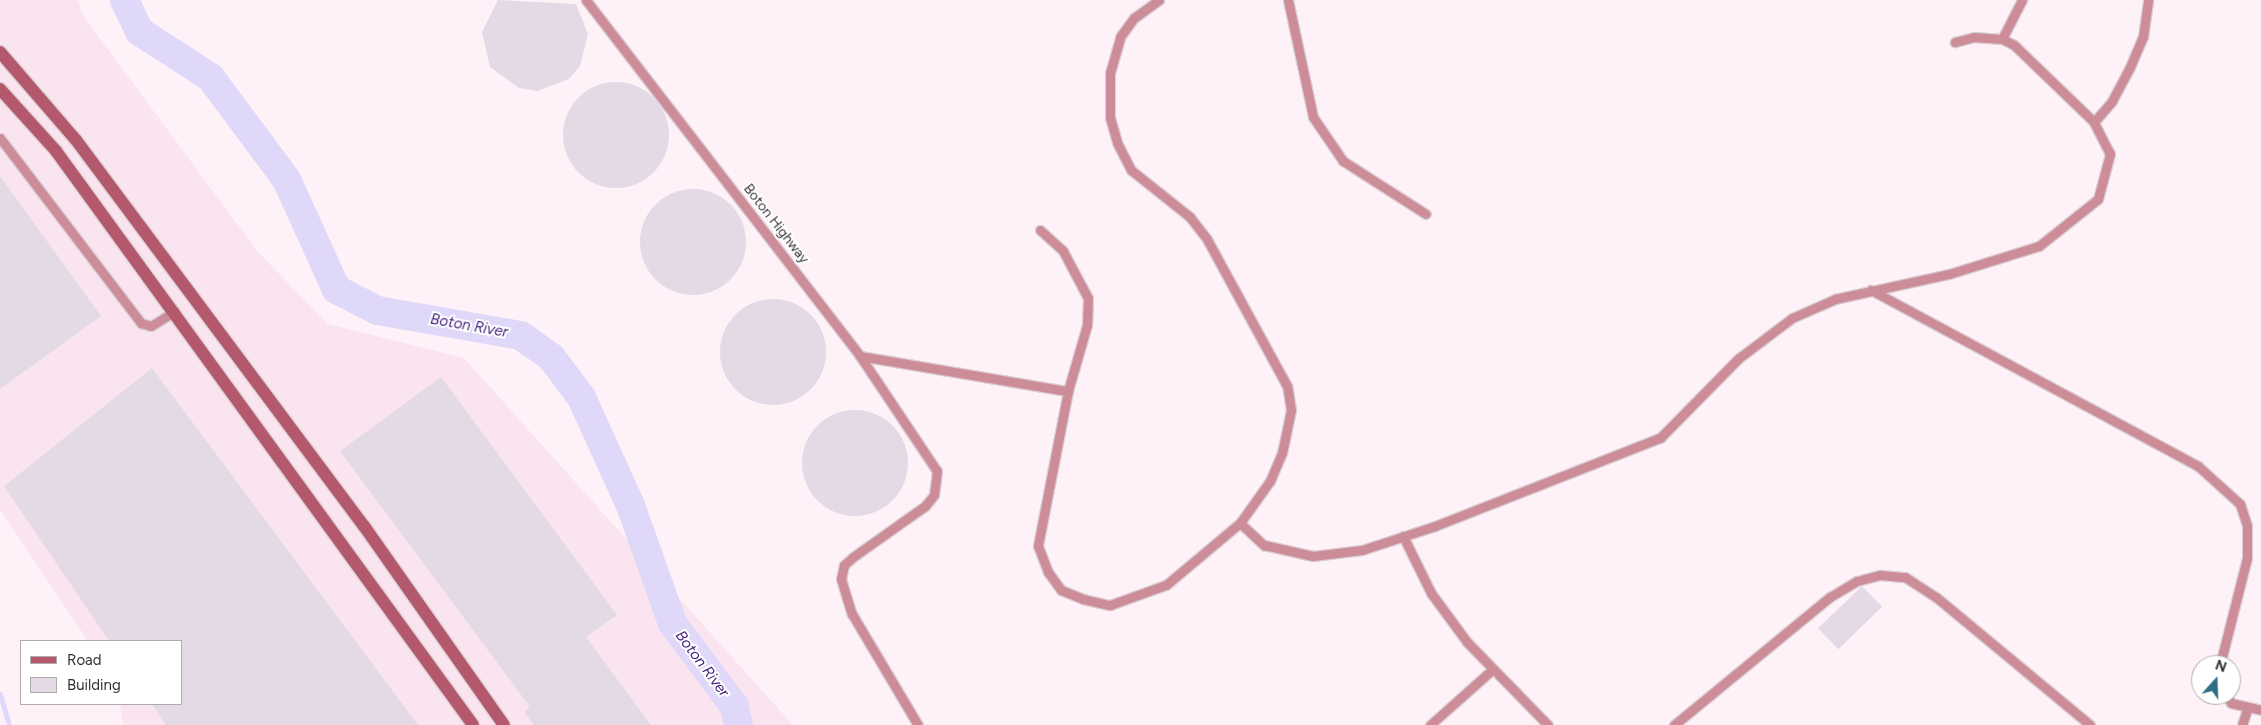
<!DOCTYPE html>
<html>
<head>
<meta charset="utf-8">
<style>
	body { margin:0 }
	#map { position:relative; width:2261px; height:725px; overflow:hidden; background:#fef2f8; font-family:Figtree,sans-serif }
	div>[style] { position:absolute }
	[style*='--x'] { left:calc(var(--x)*1px); top:calc(var(--y)*1px); width:calc(var(--w)*1px); rotate:calc(var(--a)*1deg) }
	.built>* { inset:0; background:#fae4f0 }
	.stream>* { height:5px; margin:-2.5px; padding:0 2.5px; transform-origin:2.5px; border-radius:2.5px; background:#e0d8f9 }
	.river>* { height:29px; margin:-14.5px; padding:0 14.5px; transform-origin:14.5px; border-radius:14.5px; background:#e0d8f9 }
	.building>* { inset:0; background:#e4dae6; transform-origin:0 0 }
	.round { border-radius:50% }
	.roads { filter:drop-shadow(1px 0 #dacfd5) drop-shadow(-1px 0 #dacfd5) drop-shadow(0 1px #dacfd5) drop-shadow(0 -1px #dacfd5) }
	.lane>* { height:9px; margin:-4.5px; padding:0 4.5px; transform-origin:4.5px; border-radius:4.5px; background:#cd8d98 }
	.secondary>* { height:12px; margin:-6px; padding:0 6px; transform-origin:6px; border-radius:6px; background:#b3596b }
	span { translate:-50% -50%; white-space:nowrap; text-align:center; line-height:1.15; -webkit-text-stroke:4px #fff; paint-order:stroke }
	.street-label { font-size:14px; color:#353033 }
	.water-label { font-size:15px; color:#46227d; font-style:italic }
	.legend { position:absolute; left:20px; top:640px; width:162px; height:65px; box-sizing:border-box; background:#fff; border:1px solid #aeacad; margin:0; padding:6px 9px; list-style:none; font-size:15px; color:#353033 }
	.legend li { display:flex; align-items:center; gap:10px; height:25px }
	.legend b { width:25px; border:1px solid #aeacad }
	.north { position:absolute; left:2191px; top:655px; width:50px; height:50px; box-sizing:border-box; background:#fff; border:1px solid #aeacad; border-radius:50%; rotate:20deg; font-size:14px; font-weight:700; line-height:20px; text-align:center; color:#353033 }
	.north::after { content:''; display:block; margin:auto; width:18px; height:22px; background:#2f6d83; clip-path:polygon(50% 0,100% 100%,50% 72%,0 100%) }
</style>
</head>
<body>
<div id="map">
	<div class="built">
		<i style="clip-path:polygon(0 0,78px 0,84px 17px,258px 252px,328px 324px,464px 358px,793px 725px,123px 725px,120px 704px,181px 704px,181px 641px,88px 641px,0 510px)"></i>
	</div>
	<div class="stream">
		<i style="--x:0;--y:694;--w:32;--a:74"></i>
	</div>
	<div class="river">
		<i style="--x:124;--y:0;--w:34;--a:64"></i>
		<i style="--x:139;--y:31;--w:85;--a:32.9"></i>
		<i style="--x:210;--y:77;--w:127;--a:53.3"></i>
		<i style="--x:286;--y:179;--w:121;--a:65.6"></i>
		<i style="--x:336;--y:289;--w:46;--a:27.1"></i>
		<i style="--x:377;--y:310;--w:145;--a:9.9"></i>
		<i style="--x:520;--y:335;--w:38;--a:35"></i>
		<i style="--x:551;--y:357;--w:50;--a:53.1"></i>
		<i style="--x:581;--y:397;--w:119;--a:65.6"></i>
		<i style="--x:630;--y:505;--w:125;--a:70.4"></i>
		<i style="--x:672;--y:623;--w:104;--a:53.2"></i>
		<i style="--x:734;--y:706;--w:19;--a:78"></i>
	</div>
	<div class="building">
		<i style="clip-path:polygon(498px 0,576px 4px,588px 34px,580px 66px,569px 79px,537px 91px,519px 88px,490px 67px,482px 32px)"></i>
		<i class="round" style="left:563px;top:82px;width:106px;height:106px"></i>
		<i style="clip-path:polygon(0 176px,101px 316px,0 389px)"></i>
		<i class="round" style="left:640px;top:189px;width:106px;height:106px"></i>
		<i class="round" style="left:720px;top:299px;width:106px;height:106px"></i>
		<i style="clip-path:polygon(152px 368px,418px 725px,166px 725px,152px 704px,181px 704px,181px 641px,109px 641px,4px 486px)"></i>
		<i style="clip-path:polygon(441px 377px,617px 615px,586px 637px,651px 725px,534px 725px,524px 712px,530px 707px,340px 451px)"></i>
		<i class="round" style="left:802px;top:410px;width:106px;height:106px"></i>
		<i style="left:1862px;top:586px;width:29px;height:61px;rotate:46deg"></i>
	</div>
	<div class="roads">
		<div class="lane">
			<i style="--x:586;--y:0;--w:449;--a:52.4"></i>
			<i style="--x:860;--y:356;--w:138;--a:56.2"></i>
			<i style="--x:937;--y:471;--w:24;--a:97"></i>
			<i style="--x:934;--y:495;--w:14;--a:129"></i>
			<i style="--x:925;--y:506;--w:88;--a:144.7"></i>
			<i style="--x:853;--y:557;--w:12;--a:138"></i>
			<i style="--x:844;--y:565;--w:14;--a:102"></i>
			<i style="--x:841;--y:579;--w:37;--a:73"></i>
			<i style="--x:852;--y:614;--w:129;--a:59.3"></i>
			<i style="--x:1288;--y:0;--w:120;--a:77.9"></i>
			<i style="--x:1313;--y:117;--w:53;--a:55.7"></i>
			<i style="--x:1343;--y:161;--w:98;--a:32.6"></i>
			<i style="--x:2002;--y:39;--w:44;--a:-62.9"></i>
			<i style="--x:2094;--y:122;--w:28;--a:-49"></i>
			<i style="--x:2112;--y:101;--w:38;--a:-62"></i>
			<i style="--x:2130;--y:67;--w:33;--a:-67"></i>
			<i style="--x:2143;--y:37;--w:37;--a:-82"></i>
			<i style="--x:0;--y:138;--w:233;--a:52.7"></i>
			<i style="--x:141;--y:323;--w:10;--a:17"></i>
			<i style="--x:151;--y:326;--w:28;--a:-32"></i>
			<i style="--x:1040;--y:230;--w:31;--a:42"></i>
			<i style="--x:1063;--y:251;--w:53;--a:62"></i>
			<i style="--x:1088;--y:298;--w:27;--a:92"></i>
			<i style="--x:1087;--y:325;--w:69;--a:106.1"></i>
			<i style="--x:1871;--y:290;--w:371;--a:28.3"></i>
			<i style="--x:2198;--y:466;--w:57;--a:42.1"></i>
			<i style="--x:2240;--y:504;--w:23;--a:72"></i>
			<i style="--x:2247;--y:526;--w:32;--a:90"></i>
			<i style="--x:2247;--y:558;--w:110;--a:104.2"></i>
			<i style="--x:860;--y:356;--w:211;--a:9.6"></i>
			<i style="--x:1068;--y:391;--w:158;--a:101"></i>
			<i style="--x:1038;--y:546;--w:28;--a:69"></i>
			<i style="--x:1048;--y:572;--w:22;--a:54"></i>
			<i style="--x:1061;--y:590;--w:24;--a:22"></i>
			<i style="--x:1083;--y:599;--w:28;--a:13"></i>
			<i style="--x:1110;--y:605;--w:59;--a:-19.7"></i>
			<i style="--x:1166;--y:585;--w:97;--a:-40"></i>
			<i style="--x:1240;--y:523;--w:52;--a:-54.5"></i>
			<i style="--x:1270;--y:481;--w:30;--a:-67"></i>
			<i style="--x:1282;--y:453;--w:44;--a:-78.2"></i>
			<i style="--x:1291;--y:410;--w:24;--a:-99"></i>
			<i style="--x:1287;--y:386;--w:167;--a:-118.6"></i>
			<i style="--x:1207;--y:239;--w:28;--a:-128"></i>
			<i style="--x:1190;--y:217;--w:75;--a:-141.5"></i>
			<i style="--x:1131;--y:170;--w:31;--a:-117"></i>
			<i style="--x:1117;--y:142;--w:25;--a:-106"></i>
			<i style="--x:1110;--y:118;--w:45;--a:-90"></i>
			<i style="--x:1110;--y:73;--w:37;--a:-74"></i>
			<i style="--x:1120;--y:37;--w:24;--a:-54"></i>
			<i style="--x:1134;--y:18;--w:31;--a:-36"></i>
			<i style="--x:1240;--y:523;--w:33;--a:43"></i>
			<i style="--x:1264;--y:545;--w:50;--a:12.7"></i>
			<i style="--x:1313;--y:556;--w:49;--a:-7"></i>
			<i style="--x:1362;--y:550;--w:77;--a:-18.2"></i>
			<i style="--x:1435;--y:526;--w:242;--a:-21.4"></i>
			<i style="--x:1660;--y:438;--w:112;--a:-45.4"></i>
			<i style="--x:1739;--y:358;--w:66;--a:-37"></i>
			<i style="--x:1792;--y:318;--w:47;--a:-23.8"></i>
			<i style="--x:1835;--y:299;--w:117;--a:-12.4"></i>
			<i style="--x:1949;--y:274;--w:94;--a:-17.3"></i>
			<i style="--x:2039;--y:246;--w:75;--a:-38.5"></i>
			<i style="--x:2098;--y:199;--w:47;--a:-75.1"></i>
			<i style="--x:2110;--y:154;--w:36;--a:-117"></i>
			<i style="--x:2094;--y:122;--w:111;--a:-136.1"></i>
			<i style="--x:2014;--y:45;--w:13;--a:-153"></i>
			<i style="--x:2002;--y:39;--w:28;--a:-176"></i>
			<i style="--x:1974;--y:37;--w:20;--a:165"></i>
			<i style="--x:1403;--y:536;--w:64;--a:63.8"></i>
			<i style="--x:1431;--y:593;--w:61;--a:53.7"></i>
			<i style="--x:1467;--y:642;--w:116;--a:45.7"></i>
			<i style="--x:2226;--y:695;--w:9;--a:58"></i>
			<i style="--x:2231;--y:703;--w:31;--a:13"></i>
			<i style="--x:1430;--y:725;--w:84;--a:-41.6"></i>
			<i style="--x:1674;--y:725;--w:202;--a:-39.4"></i>
			<i style="--x:1830;--y:597;--w:31;--a:-31"></i>
			<i style="--x:1857;--y:581;--w:24;--a:-15"></i>
			<i style="--x:1880;--y:575;--w:25;--a:5"></i>
			<i style="--x:1905;--y:577;--w:37;--a:33"></i>
			<i style="--x:1936;--y:597;--w:200;--a:39.7"></i>
			<i style="--x:2242;--y:725;--w:19;--a:-72"></i>
		</div>
		<div class="secondary">
			<i style="--x:0;--y:52;--w:116;--a:49.2"></i>
			<i style="--x:76;--y:140;--w:482;--a:53.3"></i>
			<i style="--x:364;--y:526;--w:243;--a:54.9"></i>
			<i style="--x:0;--y:89;--w:84;--a:47.9"></i>
			<i style="--x:56;--y:151;--w:709;--a:54"></i>
		</div>
	</div>
	<div class="street-label">
		<span style="left:776px;top:224px;rotate:52deg">Boton Highway</span>
	</div>
	<div class="water-label">
		<span style="left:469px;top:326px;rotate:10deg">Boton River</span>
		<span style="left:702px;top:664px;rotate:53deg">Boton River</span>
	</div>
	<ul class="legend">
	<li><b style="height:6px;background:#b3596b"></b>Road</li>
	<li><b style="height:14px;background:#e4dae6"></b>Building</li>
	</ul>
	<div class="north">N</div>
</div>
</body>
</html>
